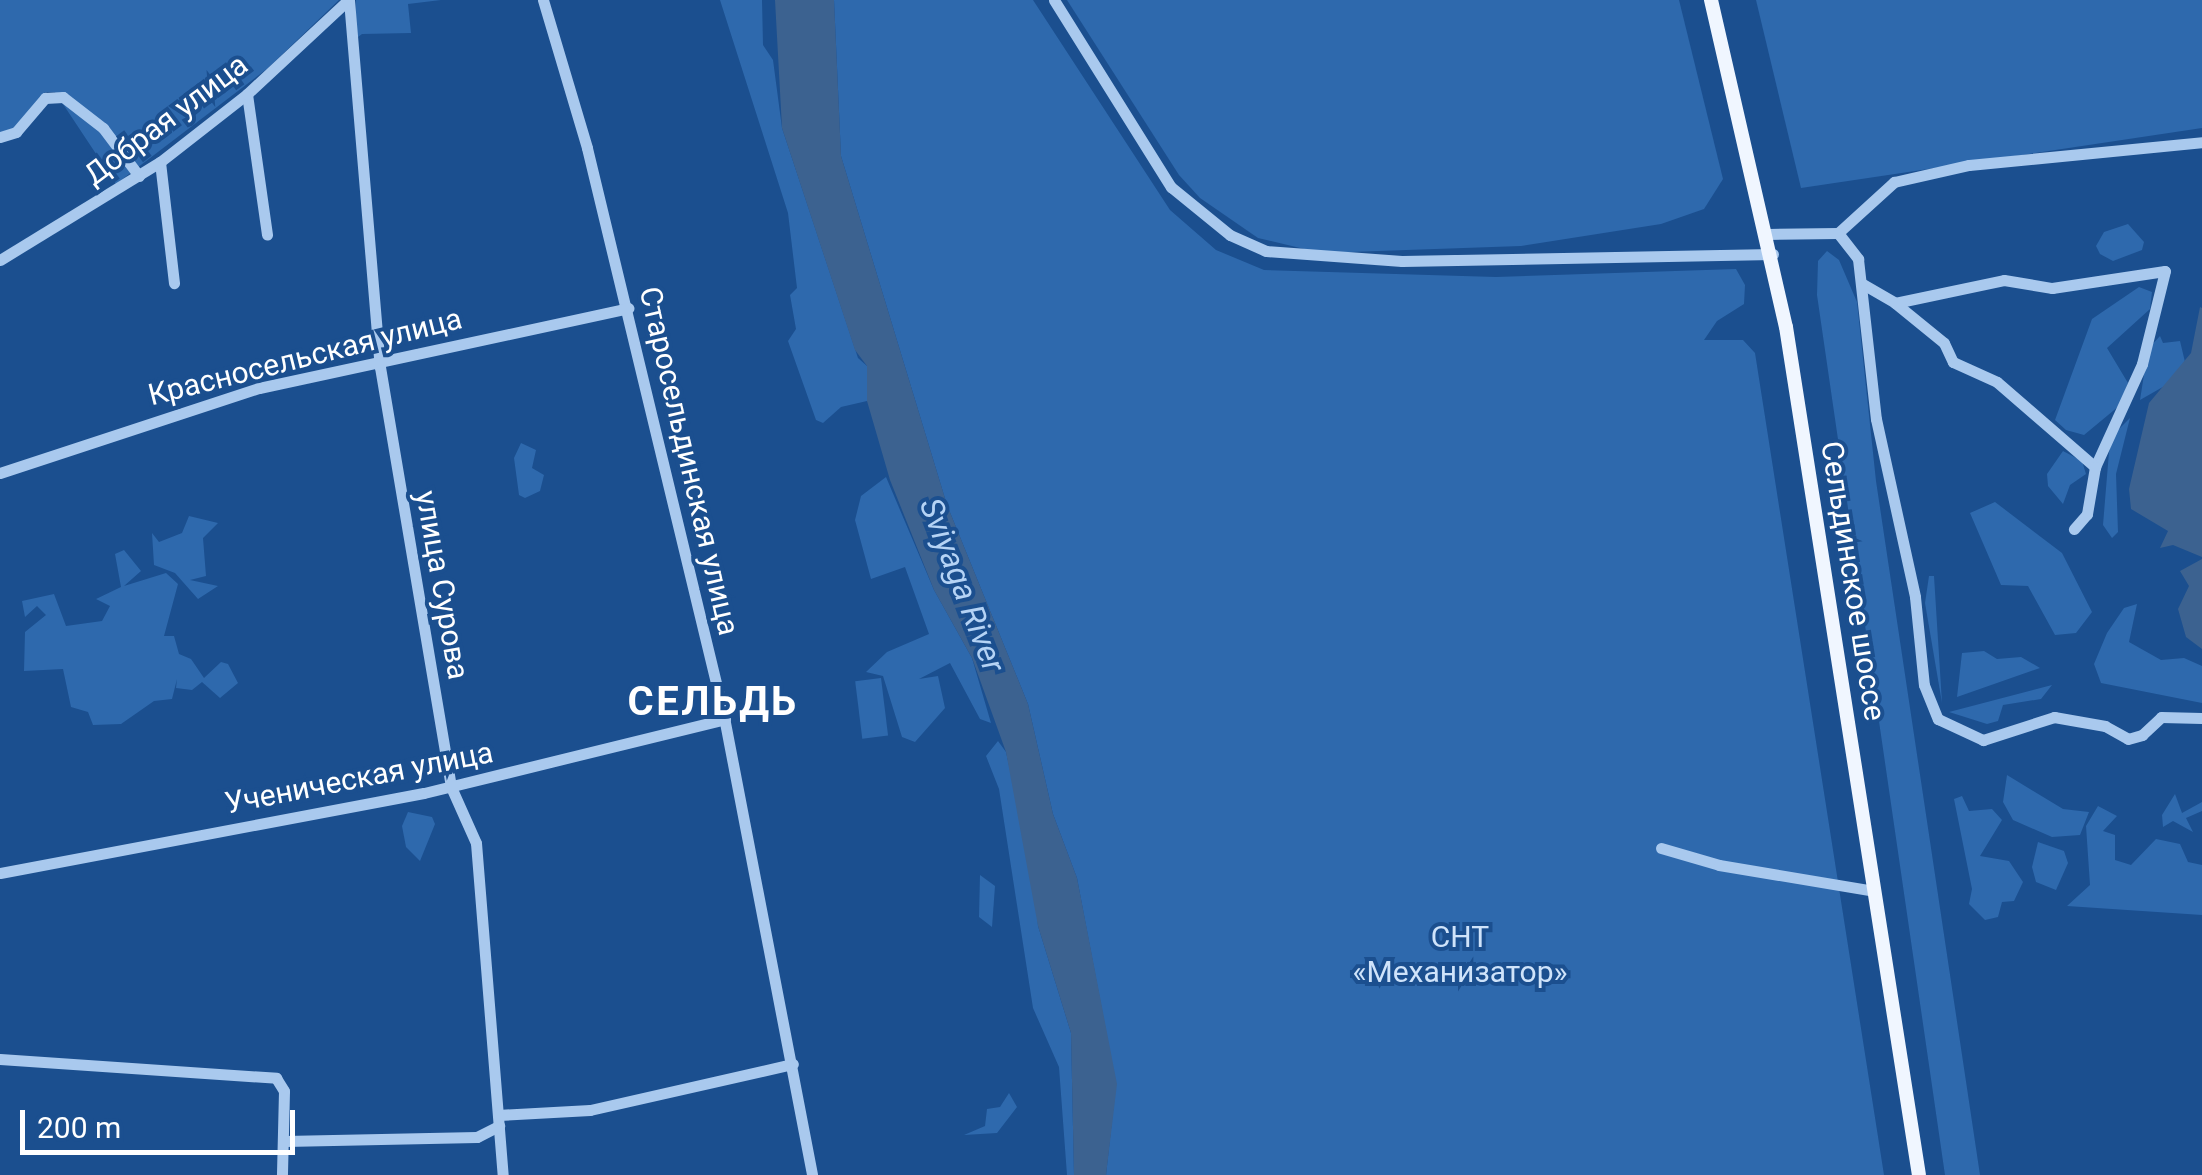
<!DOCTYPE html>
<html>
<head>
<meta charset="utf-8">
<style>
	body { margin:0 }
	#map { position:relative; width:2202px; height:1175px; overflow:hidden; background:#1b4f8f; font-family:Roboto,sans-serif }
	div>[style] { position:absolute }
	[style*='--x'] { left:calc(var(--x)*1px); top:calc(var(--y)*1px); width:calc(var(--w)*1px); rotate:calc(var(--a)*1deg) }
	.green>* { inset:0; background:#2e69ad; transform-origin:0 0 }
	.water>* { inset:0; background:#3c6290 }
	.minor>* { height:11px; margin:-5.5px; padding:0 5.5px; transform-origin:5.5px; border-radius:5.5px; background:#a9c9ee }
	.major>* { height:14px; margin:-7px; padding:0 7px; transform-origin:7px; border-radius:7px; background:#f0f6ff }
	span { translate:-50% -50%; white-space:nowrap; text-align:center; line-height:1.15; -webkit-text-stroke:8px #1b4f8f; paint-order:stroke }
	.street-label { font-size:30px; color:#fff }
	.park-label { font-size:30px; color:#cfe3fa }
	.water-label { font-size:32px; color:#b5d3f5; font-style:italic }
	.district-label { font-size:40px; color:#fff; font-weight:700; letter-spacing:2.5px }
	.scale { position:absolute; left:20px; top:1110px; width:275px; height:45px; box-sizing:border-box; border:5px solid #fff; border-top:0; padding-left:12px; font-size:30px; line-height:35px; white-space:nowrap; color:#fff; -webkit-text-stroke:8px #1b4f8f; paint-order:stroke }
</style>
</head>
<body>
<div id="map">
	<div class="green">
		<i style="clip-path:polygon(0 0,339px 0,268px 68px,116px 184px,55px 92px,45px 92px,15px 129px,0 134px)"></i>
		<i style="clip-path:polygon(356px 0,441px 0,408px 4px,411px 33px,362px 34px,354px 40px)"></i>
		<i style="clip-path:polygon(720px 0,762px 0,763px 45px,773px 60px,782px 128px,858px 358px,867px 366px,867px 401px,841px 407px,823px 423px,816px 420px,788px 341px,796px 329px,790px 295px,797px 288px,788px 213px)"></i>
		<i style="clip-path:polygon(834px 0,1033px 0,1170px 210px,1216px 250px,1264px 270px,1496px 277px,1736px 269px,1745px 285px,1744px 304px,1717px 321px,1704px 340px,1743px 340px,1755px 353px,1884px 1175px,1106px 1175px,1116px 1084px,1077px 878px,1053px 814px,1028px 704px,947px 505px,841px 156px)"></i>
		<i style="clip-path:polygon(1067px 0,1679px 0,1723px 179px,1704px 209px,1661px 224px,1521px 246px,1321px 253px,1258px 238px,1200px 198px,1179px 175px)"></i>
		<i style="clip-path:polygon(1756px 0,2202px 0,2202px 128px,1801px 188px)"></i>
		<i style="clip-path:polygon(2128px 224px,2144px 242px,2142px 250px,2113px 261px,2100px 254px,2096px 246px,2104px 232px)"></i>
		<i style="clip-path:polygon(1827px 251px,1839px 260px,1857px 302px,1876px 481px,1980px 1175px,1945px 1175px,1817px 295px,1818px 261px)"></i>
		<i style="clip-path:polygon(2139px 287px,2152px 292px,2150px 309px,2107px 348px,2128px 383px,2119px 406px,2084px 435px,2066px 430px,2055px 420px,2092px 319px)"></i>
		<i style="clip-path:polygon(2160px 336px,2163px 343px,2180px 341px,2185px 362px,2168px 384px,2140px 400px,2148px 349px)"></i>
		<i style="clip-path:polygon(2130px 418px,2116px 474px,2118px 532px,2112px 538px,2103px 525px,2109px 452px,2114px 434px)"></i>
		<i style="clip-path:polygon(521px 443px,536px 450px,532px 468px,544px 475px,540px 491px,525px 498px,519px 495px,514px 458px)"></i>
		<i style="clip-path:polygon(2063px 451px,2082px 461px,2086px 474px,2070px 485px,2063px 504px,2048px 486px,2047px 474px)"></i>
		<i style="clip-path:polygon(886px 477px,934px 590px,972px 658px,991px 723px,980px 719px,950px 663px,919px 679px,938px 676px,945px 708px,915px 742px,902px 737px,883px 676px,866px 672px,887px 652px,929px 634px,905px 567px,871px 579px,855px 520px,861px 496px)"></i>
		<i style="clip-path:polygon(1995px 502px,2062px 553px,2092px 612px,2076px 633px,2055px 635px,2028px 586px,2001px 585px,1970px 513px)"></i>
		<i style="clip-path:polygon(189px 516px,218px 523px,203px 538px,206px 576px,190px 580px,218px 586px,198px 599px,175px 573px,154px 565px,152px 533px,159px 542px,182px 533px)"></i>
		<i style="clip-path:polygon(124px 550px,141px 571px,124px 586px,166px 573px,178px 584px,164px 636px,174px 636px,179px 654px,191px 659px,204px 678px,221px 662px,228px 664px,238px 683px,220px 698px,202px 682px,192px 690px,176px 688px,177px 679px,172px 699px,154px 701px,121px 724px,93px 725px,88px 712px,71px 707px,63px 669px,24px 671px,25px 632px,46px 615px,37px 606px,25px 617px,22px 601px,54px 594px,66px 626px,102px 621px,110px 606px,96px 599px,121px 587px,115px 554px)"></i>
		<i style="clip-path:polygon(1929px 576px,1934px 576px,1942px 703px,1925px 603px)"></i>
		<i style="clip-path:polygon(2137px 604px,2129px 642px,2161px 660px,2184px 658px,2202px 666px,2202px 703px,2101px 683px,2094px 664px,2107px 633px,2124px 608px)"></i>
		<i style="clip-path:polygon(1984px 651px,1997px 659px,2021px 657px,2040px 668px,1957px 697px,1962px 653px)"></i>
		<i style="left:881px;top:678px;width:58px;height:26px;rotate:83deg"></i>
		<i style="clip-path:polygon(2052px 685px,2041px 699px,2003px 705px,1998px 721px,1987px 724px,1949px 712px)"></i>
		<i style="clip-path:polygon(998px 741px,1006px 752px,1035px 881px,1038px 926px,1071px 1033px,1074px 1175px,1067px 1175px,1059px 1067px,1033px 1008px,999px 789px,986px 756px)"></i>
		<i style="clip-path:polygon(2007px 775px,2063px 809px,2089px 812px,2080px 835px,2052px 837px,2013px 820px,2003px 802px)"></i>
		<i style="clip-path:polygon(2175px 794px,2182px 813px,2202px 802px,2202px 811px,2186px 818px,2193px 832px,2173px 821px,2163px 827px,2162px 815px)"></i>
		<i style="clip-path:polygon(1962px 796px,1969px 811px,1992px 809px,2002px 820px,1980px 856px,2009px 861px,2023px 882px,2014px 901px,2002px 902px,1998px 917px,1985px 920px,1969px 904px,1972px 889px,1954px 799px)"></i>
		<i style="clip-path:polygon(2098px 806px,2117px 816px,2103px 831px,2115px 835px,2115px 860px,2131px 865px,2156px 839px,2180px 844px,2188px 862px,2202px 865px,2202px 915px,2067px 906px,2090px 885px,2086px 826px)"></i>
		<i style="clip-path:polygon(408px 812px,432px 817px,435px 824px,420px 861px,406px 847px,402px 826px)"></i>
		<i style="clip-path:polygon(2038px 842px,2064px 851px,2068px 863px,2056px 890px,2036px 882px,2032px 867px)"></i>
		<i style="clip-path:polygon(980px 875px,995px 886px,992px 927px,979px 917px)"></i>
		<i style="clip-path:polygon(1009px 1093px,1017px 1107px,997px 1133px,964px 1135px,985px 1126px,987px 1109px,1000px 1107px)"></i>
	</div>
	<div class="water">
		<i style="clip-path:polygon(775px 0,834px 0,841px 156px,947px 505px,1028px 704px,1053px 814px,1077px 878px,1117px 1084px,1106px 1175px,1074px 1175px,1071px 1033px,1038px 926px,1006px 752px,972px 658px,934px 590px,890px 480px,867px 401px,867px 366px,855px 350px,782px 128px)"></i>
		<i style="clip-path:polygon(2200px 307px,2202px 308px,2202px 557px,2173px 545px,2160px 548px,2168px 531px,2131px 509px,2129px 489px,2149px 403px,2191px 353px)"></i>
		<i style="clip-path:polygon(2202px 559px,2202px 649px,2186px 637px,2178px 609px,2189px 586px,2180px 571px)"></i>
	</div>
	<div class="minor">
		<i style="--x:349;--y:0;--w:368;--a:85.2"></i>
		<i style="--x:380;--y:367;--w:426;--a:80.4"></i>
		<i style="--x:451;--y:787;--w:61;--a:65.9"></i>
		<i style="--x:476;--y:843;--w:333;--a:85.4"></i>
		<i style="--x:543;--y:0;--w:154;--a:73.4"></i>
		<i style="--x:587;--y:148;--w:580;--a:76.44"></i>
		<i style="--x:723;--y:712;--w:471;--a:79.1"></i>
		<i style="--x:1054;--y:0;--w:221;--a:58"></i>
		<i style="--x:1171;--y:187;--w:76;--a:39.1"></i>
		<i style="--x:1230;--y:235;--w:39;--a:24"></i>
		<i style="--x:1266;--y:251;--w:136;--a:4.2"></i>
		<i style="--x:1402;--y:261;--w:371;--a:-1.1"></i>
		<i style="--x:247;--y:94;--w:142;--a:81.9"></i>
		<i style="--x:0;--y:137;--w:17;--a:-17"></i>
		<i style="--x:16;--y:132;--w:45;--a:-49.5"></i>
		<i style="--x:45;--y:98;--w:18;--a:-3"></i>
		<i style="--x:63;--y:97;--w:51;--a:37.8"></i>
		<i style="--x:103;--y:128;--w:60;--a:53.1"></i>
		<i style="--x:160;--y:162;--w:122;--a:83.4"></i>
		<i style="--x:1838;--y:233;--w:76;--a:-42.3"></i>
		<i style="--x:1894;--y:182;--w:77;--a:-12.8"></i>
		<i style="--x:1969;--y:165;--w:234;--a:-5.6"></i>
		<i style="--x:1768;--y:234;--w:70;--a:-0.8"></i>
		<i style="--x:1838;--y:233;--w:33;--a:52"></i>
		<i style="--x:1858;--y:259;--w:161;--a:83.6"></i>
		<i style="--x:1876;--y:419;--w:182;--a:77.6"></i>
		<i style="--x:1915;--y:597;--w:88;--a:84.2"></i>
		<i style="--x:1924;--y:685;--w:37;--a:68"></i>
		<i style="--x:1938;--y:719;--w:50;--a:25"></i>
		<i style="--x:1983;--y:740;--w:75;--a:-17.9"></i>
		<i style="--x:2054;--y:717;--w:52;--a:10"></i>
		<i style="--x:2105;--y:726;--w:26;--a:29"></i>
		<i style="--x:2128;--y:739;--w:15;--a:-16"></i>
		<i style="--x:2142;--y:735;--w:26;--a:-43"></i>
		<i style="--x:2161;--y:717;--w:41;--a:1.4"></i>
		<i style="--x:0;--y:260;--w:188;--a:-31.5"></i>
		<i style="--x:160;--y:162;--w:110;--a:-38"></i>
		<i style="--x:247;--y:94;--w:138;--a:-42.9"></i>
		<i style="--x:1861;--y:283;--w:39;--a:30"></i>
		<i style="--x:1895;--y:303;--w:111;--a:-11.9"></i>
		<i style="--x:2004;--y:280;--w:49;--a:9.5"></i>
		<i style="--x:2052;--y:288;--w:114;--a:-8.6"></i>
		<i style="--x:2165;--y:271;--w:96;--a:103.9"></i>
		<i style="--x:2142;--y:364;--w:113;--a:114.5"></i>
		<i style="--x:1895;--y:303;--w:63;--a:39.2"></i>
		<i style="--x:1944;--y:343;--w:21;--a:65"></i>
		<i style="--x:1953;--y:362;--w:48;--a:24.4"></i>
		<i style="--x:1997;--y:382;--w:130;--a:40.9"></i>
		<i style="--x:2095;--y:467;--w:48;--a:99.7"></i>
		<i style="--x:2087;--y:514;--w:20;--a:131"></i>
		<i style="--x:0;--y:473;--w:273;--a:-18.2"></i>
		<i style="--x:259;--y:388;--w:378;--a:-12.2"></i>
		<i style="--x:1661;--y:848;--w:60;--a:16.3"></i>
		<i style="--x:1719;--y:865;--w:157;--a:9.5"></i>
		<i style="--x:0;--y:873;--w:431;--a:-10.7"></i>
		<i style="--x:424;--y:793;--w:310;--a:-13.8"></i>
		<i style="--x:0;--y:1059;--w:277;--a:3.9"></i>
		<i style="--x:276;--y:1078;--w:15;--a:58"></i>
		<i style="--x:284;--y:1091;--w:84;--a:91.4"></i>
		<i style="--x:498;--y:1115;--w:92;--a:-3.1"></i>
		<i style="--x:590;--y:1110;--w:208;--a:-12.8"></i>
		<i style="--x:285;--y:1141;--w:192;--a:-1.2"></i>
		<i style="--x:477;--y:1137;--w:25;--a:-27"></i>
	</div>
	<div class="major">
		<i style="--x:1711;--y:0;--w:335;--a:77.1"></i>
		<i style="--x:1786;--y:327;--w:858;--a:81.09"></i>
	</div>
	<div class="street-label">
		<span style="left:166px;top:120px;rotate:-37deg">Добрая улица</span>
		<span style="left:305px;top:357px;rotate:-14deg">Красносельская улица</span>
		<span style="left:689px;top:461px;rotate:77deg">Старосельдинская улица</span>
		<span style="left:1853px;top:581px;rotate:81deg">Сельдинское шоссе</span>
		<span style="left:442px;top:585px;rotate:80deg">улица Сурова</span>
		<span style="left:359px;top:778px;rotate:-11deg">Ученическая улица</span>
	</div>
	<div class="park-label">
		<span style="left:1460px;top:954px">СНТ<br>«Механизатор»</span>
	</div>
	<div class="water-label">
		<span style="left:962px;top:585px;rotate:69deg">Sviyaga River</span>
	</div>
	<div class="district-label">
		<span style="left:713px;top:702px">СЕЛЬДЬ</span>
	</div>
	<div class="scale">200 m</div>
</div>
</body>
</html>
